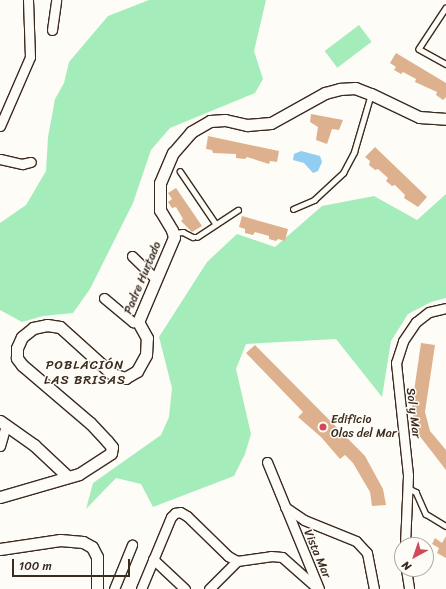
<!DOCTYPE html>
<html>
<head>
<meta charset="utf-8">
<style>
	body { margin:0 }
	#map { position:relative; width:446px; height:589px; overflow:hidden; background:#fdfcf7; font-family:Sriracha,sans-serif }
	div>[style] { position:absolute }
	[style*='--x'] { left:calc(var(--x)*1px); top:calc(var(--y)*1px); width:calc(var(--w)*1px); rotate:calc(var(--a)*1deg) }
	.green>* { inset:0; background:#a4edbb; transform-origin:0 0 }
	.water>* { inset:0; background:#91cef1 }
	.building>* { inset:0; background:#ddb08e }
	.roads { filter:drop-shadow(1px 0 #3b2a1e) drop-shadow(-1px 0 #3b2a1e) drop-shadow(0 1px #3b2a1e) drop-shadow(0 -1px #3b2a1e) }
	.service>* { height:4.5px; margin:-2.25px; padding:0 2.25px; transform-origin:2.25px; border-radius:2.25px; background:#fdfcf7 }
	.minor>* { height:9px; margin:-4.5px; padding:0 4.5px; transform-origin:4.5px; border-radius:4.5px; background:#fdfcf7 }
	.tertiary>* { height:11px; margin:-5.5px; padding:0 5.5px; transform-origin:5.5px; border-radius:5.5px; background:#fdfcf7 }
	.dots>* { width:11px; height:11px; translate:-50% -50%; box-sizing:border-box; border:2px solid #fdfcf7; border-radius:50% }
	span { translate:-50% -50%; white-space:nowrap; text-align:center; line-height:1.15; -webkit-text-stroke:3px #fdfcf7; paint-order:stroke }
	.street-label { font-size:12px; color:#3b2a1e }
	.poi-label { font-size:12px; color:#3b2a1e }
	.left { translate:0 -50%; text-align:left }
	.neighbourhood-label { font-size:13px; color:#3b2a1e; letter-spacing:1px }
	.north { position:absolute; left:394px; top:537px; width:40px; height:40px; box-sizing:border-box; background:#fdfcf7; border:1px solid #afa8a0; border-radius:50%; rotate:220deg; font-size:11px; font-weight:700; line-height:16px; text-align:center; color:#3b2a1e }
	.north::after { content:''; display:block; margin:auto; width:14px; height:18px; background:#d1495b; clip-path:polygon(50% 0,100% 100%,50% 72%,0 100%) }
	.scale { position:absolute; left:12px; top:559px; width:118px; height:18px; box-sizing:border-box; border:2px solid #3b2a1e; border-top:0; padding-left:5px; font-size:12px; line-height:14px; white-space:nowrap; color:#3b2a1e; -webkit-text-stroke:3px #fdfcf7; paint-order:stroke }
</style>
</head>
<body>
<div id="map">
	<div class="green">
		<i style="clip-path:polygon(149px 0,266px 0,254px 51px,263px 79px,255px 93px,170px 128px,151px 150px,133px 203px,90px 289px,73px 313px,43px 316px,22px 322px,0 310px,0 223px,26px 205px,46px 171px,48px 137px,55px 99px,64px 83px,69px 62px,108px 16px)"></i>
		<i style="left:359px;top:25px;width:21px;height:43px;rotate:53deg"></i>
		<i style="clip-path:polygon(446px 194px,446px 298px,431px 302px,408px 314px,391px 341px,382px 397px,336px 339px,246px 344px,236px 369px,251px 434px,245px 454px,234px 476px,153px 507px,141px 484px,116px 478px,86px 509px,93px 483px,161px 435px,169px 417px,172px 388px,159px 337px,207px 262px,237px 234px,275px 247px,322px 206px,374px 196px,417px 220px)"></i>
	</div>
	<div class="water">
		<i style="clip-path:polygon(301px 151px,320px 156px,322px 162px,318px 171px,313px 173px,304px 163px,293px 160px,294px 154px)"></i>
	</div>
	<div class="building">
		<i style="clip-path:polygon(396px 53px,446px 83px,446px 97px,443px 100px,436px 95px,437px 92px,415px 82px,416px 79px,403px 72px,401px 74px,394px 70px,396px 67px,390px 63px)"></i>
		<i style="clip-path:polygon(311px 114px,343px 120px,339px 130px,332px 129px,327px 144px,316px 140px,318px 127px,310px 122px)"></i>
		<i style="clip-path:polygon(208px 136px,279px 151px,277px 162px,270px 161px,269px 164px,247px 157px,245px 159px,236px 158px,236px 154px,213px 153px,212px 150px,206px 149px)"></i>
		<i style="clip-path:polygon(375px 147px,427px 197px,418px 207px,404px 198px,405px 195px,395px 185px,392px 186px,386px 181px,388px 178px,378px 169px,375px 170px,369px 165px,370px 161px,365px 157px)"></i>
		<i style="clip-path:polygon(176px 188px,202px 226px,192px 232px,181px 221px,183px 219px,176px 207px,172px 208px,168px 202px,172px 199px,168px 193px)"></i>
		<i style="clip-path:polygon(242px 216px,288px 229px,285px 241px,278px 239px,276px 241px,269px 239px,269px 236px,255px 232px,253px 235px,245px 233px,245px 229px,239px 227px)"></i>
		<i style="clip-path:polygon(421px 343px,435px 345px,425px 412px,430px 431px,446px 450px,446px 470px,415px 430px,412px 405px)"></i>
		<i style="clip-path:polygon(255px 345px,365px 456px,383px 489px,386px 505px,372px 506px,370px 492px,353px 463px,345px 455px,340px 459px,321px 437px,298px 417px,303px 412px,246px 353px)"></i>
		<i style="clip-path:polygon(446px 536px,446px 558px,437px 553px,439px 548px,432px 544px,435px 538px,442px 543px)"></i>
	</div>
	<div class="roads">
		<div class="service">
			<i style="--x:446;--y:8;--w:49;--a:123.4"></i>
			<i style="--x:419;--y:49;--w:31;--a:29"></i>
			<i style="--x:180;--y:171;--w:64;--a:55.8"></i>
			<i style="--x:293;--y:209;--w:23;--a:-23"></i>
			<i style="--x:314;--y:200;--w:40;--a:-43"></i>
			<i style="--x:343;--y:173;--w:24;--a:-62"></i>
			<i style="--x:354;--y:152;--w:60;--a:-73.7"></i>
			<i style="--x:173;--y:233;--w:10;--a:-6"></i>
			<i style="--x:183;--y:232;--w:11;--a:27"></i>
			<i style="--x:193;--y:237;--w:4;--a:0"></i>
			<i style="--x:197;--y:237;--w:49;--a:-33.4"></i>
			<i style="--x:408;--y:488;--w:9;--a:27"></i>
			<i style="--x:416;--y:492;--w:24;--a:66"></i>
			<i style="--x:426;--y:514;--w:23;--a:31"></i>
		</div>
		<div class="minor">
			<i style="--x:52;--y:30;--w:30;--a:-82"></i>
			<i style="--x:0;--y:126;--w:75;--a:-66.5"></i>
			<i style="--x:30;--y:57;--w:57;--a:-92"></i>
			<i style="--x:0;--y:159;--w:23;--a:13"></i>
			<i style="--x:22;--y:164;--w:9;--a:-13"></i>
			<i style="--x:132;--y:256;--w:33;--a:44"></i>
			<i style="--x:104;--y:298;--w:38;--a:40"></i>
			<i style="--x:133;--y:322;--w:5;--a:0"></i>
			<i style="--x:0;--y:446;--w:22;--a:-74"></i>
			<i style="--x:267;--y:462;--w:137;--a:67.7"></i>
			<i style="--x:285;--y:507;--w:23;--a:34"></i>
			<i style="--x:304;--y:520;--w:56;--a:22"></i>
			<i style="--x:356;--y:541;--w:16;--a:47"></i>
			<i style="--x:367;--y:553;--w:37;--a:79"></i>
			<i style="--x:405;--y:545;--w:70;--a:-87.5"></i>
			<i style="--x:408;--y:475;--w:113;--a:-96.1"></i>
			<i style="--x:396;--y:363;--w:23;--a:-72"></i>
			<i style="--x:403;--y:341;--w:23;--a:-56"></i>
			<i style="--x:416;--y:322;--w:16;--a:-38"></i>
			<i style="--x:429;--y:312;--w:17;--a:-13"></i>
			<i style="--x:153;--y:559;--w:44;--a:43.2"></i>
			<i style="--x:406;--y:569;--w:20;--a:81"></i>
			<i style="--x:114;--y:589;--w:48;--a:-67.8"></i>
			<i style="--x:141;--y:589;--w:78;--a:-67.4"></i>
			<i style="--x:171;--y:517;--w:6;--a:-45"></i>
			<i style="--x:175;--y:513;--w:5;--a:-11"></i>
			<i style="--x:180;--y:512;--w:8;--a:30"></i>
			<i style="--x:187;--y:516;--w:57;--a:44.3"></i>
			<i style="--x:228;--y:556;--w:10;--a:29"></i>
			<i style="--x:209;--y:589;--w:40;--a:-45"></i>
			<i style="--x:237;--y:561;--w:34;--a:-8"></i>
			<i style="--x:271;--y:556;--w:11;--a:5"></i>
			<i style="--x:282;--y:557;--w:45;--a:41.4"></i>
		</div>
		<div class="tertiary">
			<i style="--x:0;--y:421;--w:42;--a:35.2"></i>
			<i style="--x:34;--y:445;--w:45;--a:43.2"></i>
			<i style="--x:0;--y:497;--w:82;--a:-16.2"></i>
			<i style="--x:79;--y:474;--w:38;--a:-33"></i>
			<i style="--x:111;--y:453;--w:6;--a:-81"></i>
			<i style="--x:112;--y:447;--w:8;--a:-130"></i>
			<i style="--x:107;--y:441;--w:25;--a:-133"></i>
			<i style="--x:90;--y:423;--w:89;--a:-139.5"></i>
			<i style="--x:22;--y:365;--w:9;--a:-126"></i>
			<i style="--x:17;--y:358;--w:10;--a:-90"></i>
			<i style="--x:17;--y:348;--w:12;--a:-66"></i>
			<i style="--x:22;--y:337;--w:14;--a:-39"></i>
			<i style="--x:33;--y:328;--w:14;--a:-12"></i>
			<i style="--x:47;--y:325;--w:13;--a:9"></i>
			<i style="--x:60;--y:327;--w:70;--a:42.1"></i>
			<i style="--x:112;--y:374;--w:14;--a:17"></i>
			<i style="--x:125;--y:378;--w:14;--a:-30"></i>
			<i style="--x:137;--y:371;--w:18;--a:-61"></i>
			<i style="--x:146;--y:355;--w:17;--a:-87"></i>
			<i style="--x:147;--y:338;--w:18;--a:-119"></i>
			<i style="--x:138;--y:322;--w:92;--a:-67"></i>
			<i style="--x:174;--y:237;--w:7;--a:-106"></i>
			<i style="--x:172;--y:230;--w:23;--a:-121"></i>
			<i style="--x:160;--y:210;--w:27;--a:-90"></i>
			<i style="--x:160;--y:183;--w:33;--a:-67"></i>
			<i style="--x:173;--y:153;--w:28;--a:-49"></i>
			<i style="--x:191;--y:132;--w:22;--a:-30"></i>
			<i style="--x:210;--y:121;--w:15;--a:-4"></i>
			<i style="--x:225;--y:120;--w:23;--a:13"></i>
			<i style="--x:247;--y:125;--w:24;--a:-5"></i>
			<i style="--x:271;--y:123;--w:62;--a:-29.1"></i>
			<i style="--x:325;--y:93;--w:16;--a:-15"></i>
			<i style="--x:340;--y:89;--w:15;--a:-4"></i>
			<i style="--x:355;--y:88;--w:17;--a:21"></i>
			<i style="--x:371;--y:94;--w:53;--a:25.6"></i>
			<i style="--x:419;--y:117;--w:27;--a:4"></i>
			<i style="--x:0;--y:549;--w:61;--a:-8.5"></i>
			<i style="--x:60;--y:540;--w:23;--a:5"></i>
			<i style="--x:83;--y:542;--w:10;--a:29"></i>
			<i style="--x:92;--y:547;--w:11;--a:63"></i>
			<i style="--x:97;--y:557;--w:32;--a:90"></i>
		</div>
	</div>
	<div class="dots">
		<i style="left:323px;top:427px;background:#d1495b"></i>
	</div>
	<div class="street-label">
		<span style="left:143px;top:278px;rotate:-67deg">Padre Hurtado</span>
		<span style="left:413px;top:413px;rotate:83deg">Sol y Mar</span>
		<span style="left:317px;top:554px;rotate:67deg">Vista Mar</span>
	</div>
	<div class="poi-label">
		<span class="left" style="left:331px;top:427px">Edificio<br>Olas del Mar</span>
	</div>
	<div class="neighbourhood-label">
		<span style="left:85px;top:373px">POBLACIÓN<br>LAS BRISAS</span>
	</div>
	<div class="north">N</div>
	<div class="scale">100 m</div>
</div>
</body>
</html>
